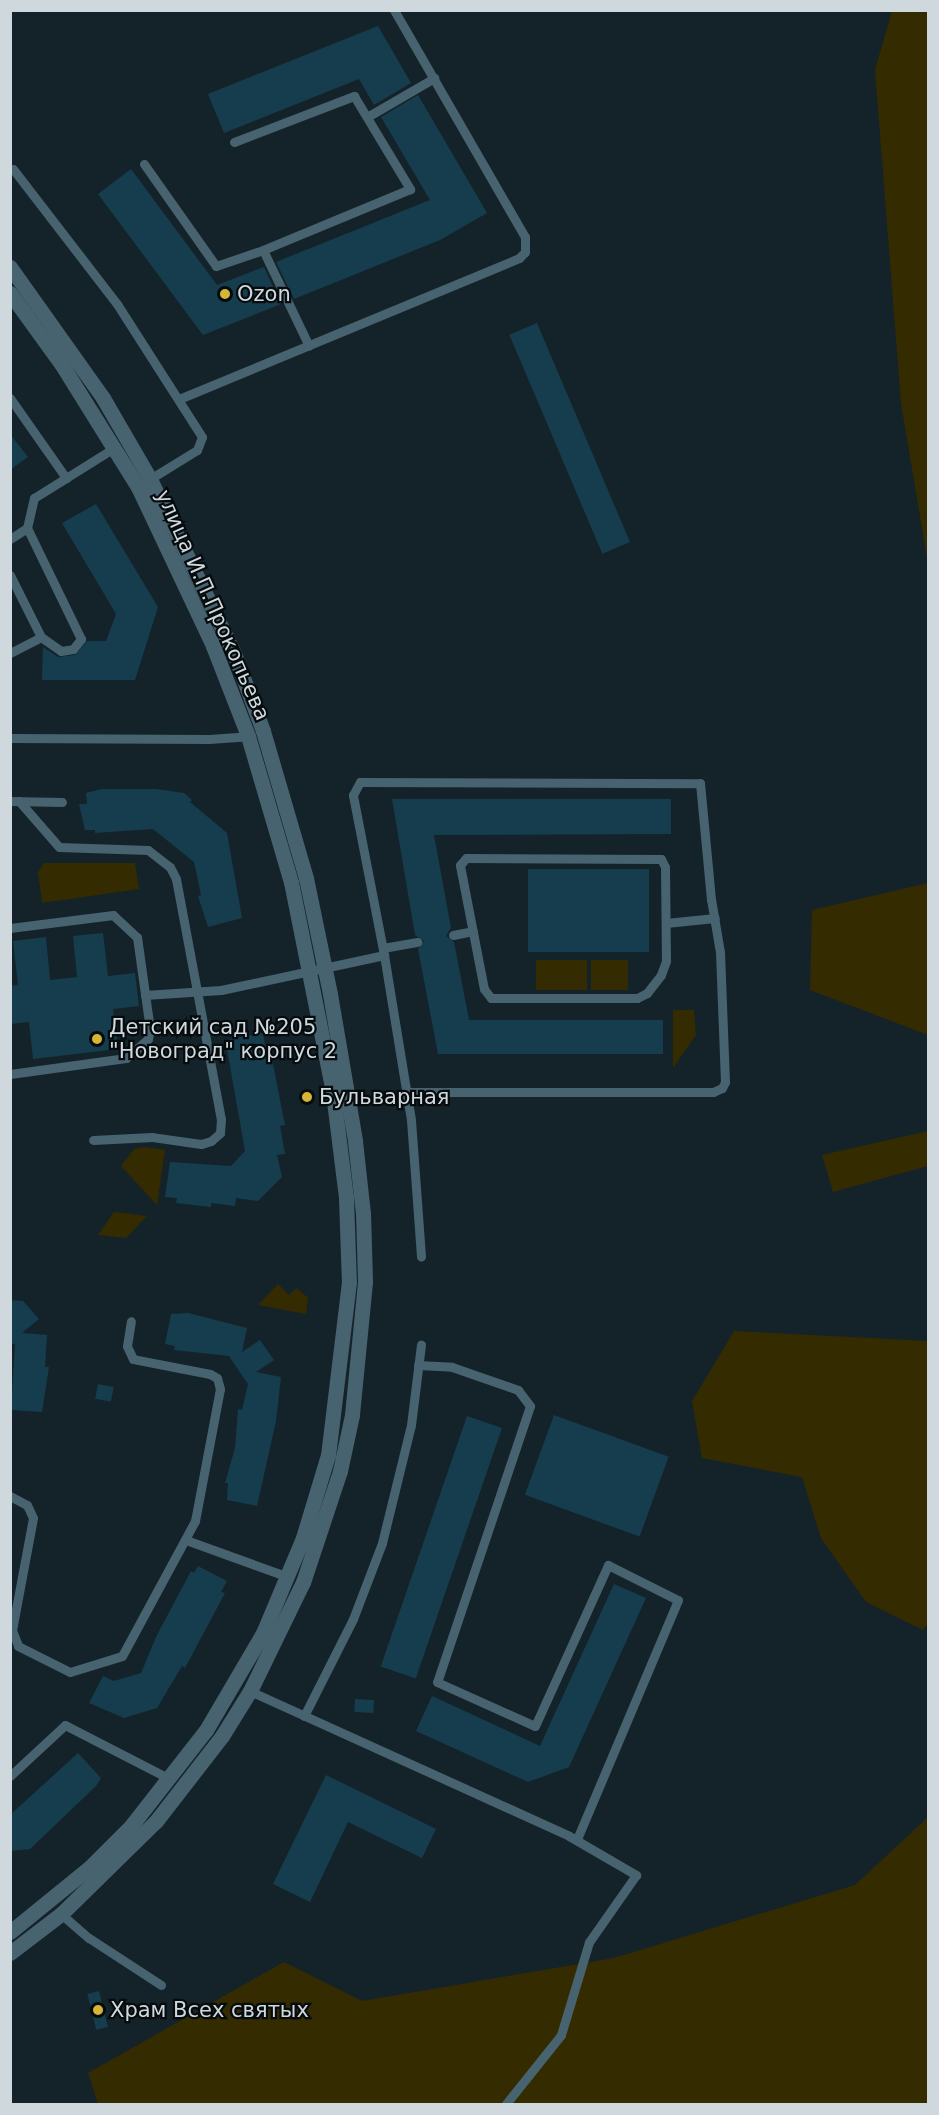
<!DOCTYPE html>
<html>
<head>
<meta charset="utf-8">
<style>
	body { margin:0 }
	#map { position:relative; width:939px; height:2115px; overflow:hidden; background:#142329; font-family:"DejaVu Sans",sans-serif }
	div>[style] { position:absolute }
	[style*='--x'] { left:calc(var(--x)*1px); top:calc(var(--y)*1px); width:calc(var(--w)*1px); rotate:calc(var(--a)*1deg) }
	.green>* { inset:0; background:#352b00; transform-origin:0 0 }
	.building>* { inset:0; background:#163d4d; transform-origin:0 0 }
	.service>* { height:9px; margin:-4.5px; padding:0 4.5px; transform-origin:4.5px; border-radius:4.5px; background:#476370 }
	.tertiary>* { height:15px; margin:-7.5px; padding:0 7.5px; transform-origin:7.5px; border-radius:7.5px; background:#476370 }
	.dots>* { width:16px; height:16px; translate:-50% -50%; box-sizing:border-box; border:3px solid #060b0e; border-radius:50% }
	span { translate:-50% -50%; white-space:nowrap; text-align:center; line-height:1.15; -webkit-text-stroke:4.5px #060b0e; paint-order:stroke }
	.poi-label { font-size:21px; color:#cfd8dc }
	.left { translate:0 -50%; text-align:left }
	.street-label { font-size:21px; color:#cfd8dc }
	.frame { position:absolute; inset:0; border:12px solid #cfd8dc; pointer-events:none }
</style>
</head>
<body>
<div id="map">
	<div class="green">
		<i style="clip-path:polygon(892px 11px,928px 11px,928px 564px,901px 403px,875px 70px)"></i>
		<i style="clip-path:polygon(44px 863px,135px 863px,139px 889px,42px 903px,38px 872px)"></i>
		<i style="clip-path:polygon(928px 883px,928px 1035px,810px 990px,812px 910px)"></i>
		<i style="left:536px;top:960px;width:51px;height:30px"></i>
		<i style="left:591px;top:960px;width:37px;height:30px"></i>
		<i style="clip-path:polygon(673px 1010px,694px 1010px,696px 1035px,673px 1068px)"></i>
		<i style="clip-path:polygon(928px 1131px,928px 1166px,833px 1192px,822px 1155px)"></i>
		<i style="clip-path:polygon(144px 1147px,165px 1150px,157px 1205px,121px 1166px,134px 1149px)"></i>
		<i style="clip-path:polygon(114px 1212px,147px 1216px,126px 1238px,98px 1235px)"></i>
		<i style="clip-path:polygon(278px 1284px,289px 1295px,297px 1288px,308px 1298px,306px 1314px,258px 1305px)"></i>
		<i style="clip-path:polygon(734px 1331px,928px 1341px,928px 1624px,923px 1630px,866px 1602px,821px 1538px,802px 1477px,702px 1458px,692px 1401px)"></i>
		<i style="clip-path:polygon(928px 1817px,928px 2104px,98px 2104px,88px 2073px,284px 1962px,362px 2001px,614px 1958px,855px 1885px)"></i>
	</div>
	<div class="building">
		<i style="clip-path:polygon(378px 26px,411px 83px,374px 105px,359px 79px,224px 133px,208px 94px)"></i>
		<i style="clip-path:polygon(418px 95px,487px 213px,440px 240px,294px 299px,276px 262px,430px 200px,381px 117px)"></i>
		<i style="clip-path:polygon(131px 169px,217px 285px,264px 267px,281px 304px,203px 335px,98px 194px)"></i>
		<i style="left:537px;top:323px;width:238px;height:30px;rotate:67deg"></i>
		<i style="clip-path:polygon(10px 434px,28px 457px,10px 470px)"></i>
		<i style="clip-path:polygon(96px 504px,158px 607px,135px 680px,42px 680px,43px 647px,58px 657px,75px 655px,87px 641px,106px 641px,116px 614px,62px 523px)"></i>
		<i style="clip-path:polygon(102px 789px,156px 789px,184px 793px,192px 800px,190px 802px,227px 833px,242px 918px,208px 927px,198px 896px,201px 895px,194px 862px,153px 829px,95px 833px,95px 830px,85px 830px,79px 804px,87px 804px,86px 793px)"></i>
		<i style="clip-path:polygon(392px 799px,671px 799px,671px 834px,434px 835px,451px 928px,446px 936px,454px 942px,469px 1020px,663px 1020px,663px 1054px,438px 1054px,418px 949px,424px 941px,415px 935px)"></i>
		<i style="left:528px;top:869px;width:121px;height:83px"></i>
		<i style="clip-path:polygon(103px 933px,108px 976px,135px 973px,139px 1006px,113px 1009px,118px 1049px,33px 1059px,29px 1022px,10px 1024px,10px 986px,18px 985px,13px 941px,46px 937px,50px 980px,77px 977px,73px 936px)"></i>
		<i style="clip-path:polygon(263px 1033px,265px 1045px,269px 1044px,285px 1125px,280px 1126px,285px 1154px,277px 1155px,282px 1177px,258px 1201px,236px 1198px,235px 1206px,211px 1203px,211px 1207px,176px 1203px,177px 1198px,165px 1197px,170px 1162px,231px 1166px,245px 1151px,227px 1049px,230px 1048px,229px 1039px)"></i>
		<i style="clip-path:polygon(10px 1300px,23px 1301px,39px 1319px,22px 1333px,47px 1335px,45px 1367px,49px 1367px,42px 1412px,11px 1410px,15px 1344px,10px 1343px)"></i>
		<i style="clip-path:polygon(188px 1313px,247px 1328px,242px 1352px,260px 1340px,274px 1360px,256px 1372px,281px 1377px,276px 1421px,257px 1506px,227px 1500px,228px 1483px,225px 1483px,235px 1448px,238px 1409px,242px 1410px,248px 1384px,229px 1356px,174px 1350px,175px 1346px,165px 1344px,171px 1314px)"></i>
		<i style="left:98px;top:1384px;width:16px;height:15px;rotate:11deg"></i>
		<i style="left:554px;top:1415px;width:122px;height:85px;rotate:20deg"></i>
		<i style="left:467px;top:1416px;width:37px;height:265px;rotate:19deg"></i>
		<i style="clip-path:polygon(198px 1566px,227px 1581px,221px 1592px,225px 1593px,185px 1668px,182px 1666px,157px 1708px,124px 1718px,89px 1703px,103px 1676px,114px 1681px,141px 1673px,157px 1635px,191px 1571px,194px 1573px)"></i>
		<i style="clip-path:polygon(614px 1584px,646px 1598px,569px 1767px,528px 1782px,416px 1731px,432px 1696px,540px 1746px)"></i>
		<i style="left:355px;top:1699px;width:19px;height:13px;rotate:3deg"></i>
		<i style="clip-path:polygon(78px 1753px,101px 1778px,96px 1786px,30px 1849px,10px 1851px,10px 1815px)"></i>
		<i style="clip-path:polygon(326px 1775px,436px 1829px,422px 1858px,348px 1822px,310px 1902px,273px 1884px)"></i>
		<i style="left:99px;top:1991px;width:37px;height:12px;rotate:76deg"></i>
	</div>
	<div class="service">
		<i style="--x:367;--y:117;--w:78;--a:-30.2"></i>
		<i style="--x:234;--y:142;--w:129;--a:-21"></i>
		<i style="--x:354;--y:96;--w:109;--a:58.9"></i>
		<i style="--x:410;--y:189;--w:159;--a:157.5"></i>
		<i style="--x:144;--y:164;--w:125;--a:54.8"></i>
		<i style="--x:216;--y:266;--w:50;--a:-18.8"></i>
		<i style="--x:263;--y:250;--w:106;--a:64.4"></i>
		<i style="--x:13;--y:169;--w:170;--a:52.4"></i>
		<i style="--x:117;--y:304;--w:158;--a:57.4"></i>
		<i style="--x:202;--y:437;--w:14;--a:111"></i>
		<i style="--x:197;--y:450;--w:55;--a:148.3"></i>
		<i style="--x:10;--y:398;--w:98;--a:55"></i>
		<i style="--x:66;--y:478;--w:57;--a:-32"></i>
		<i style="--x:179;--y:399;--w:368;--a:-22.5"></i>
		<i style="--x:519;--y:258;--w:8;--a:-45"></i>
		<i style="--x:525;--y:252;--w:15;--a:-90"></i>
		<i style="--x:525;--y:237;--w:262;--a:-120"></i>
		<i style="--x:10;--y:539;--w:20;--a:-33"></i>
		<i style="--x:10;--y:575;--w:69;--a:63.4"></i>
		<i style="--x:10;--y:653;--w:35;--a:-27"></i>
		<i style="--x:41;--y:637;--w:24;--a:35"></i>
		<i style="--x:61;--y:651;--w:12;--a:-9"></i>
		<i style="--x:73;--y:649;--w:13;--a:-51"></i>
		<i style="--x:81;--y:639;--w:123;--a:-115.9"></i>
		<i style="--x:27;--y:528;--w:31;--a:-77"></i>
		<i style="--x:34;--y:498;--w:38;--a:-32"></i>
		<i style="--x:10;--y:738;--w:199;--a:0.3"></i>
		<i style="--x:209;--y:739;--w:39;--a:-4"></i>
		<i style="--x:10;--y:801;--w:52;--a:1.1"></i>
		<i style="--x:19;--y:801;--w:61;--a:49"></i>
		<i style="--x:59;--y:847;--w:89;--a:1.9"></i>
		<i style="--x:148;--y:850;--w:28;--a:38"></i>
		<i style="--x:170;--y:867;--w:13;--a:63"></i>
		<i style="--x:176;--y:879;--w:244;--a:79.4"></i>
		<i style="--x:221;--y:1119;--w:14;--a:94"></i>
		<i style="--x:220;--y:1133;--w:12;--a:138"></i>
		<i style="--x:211;--y:1141;--w:10;--a:163"></i>
		<i style="--x:201;--y:1144;--w:49;--a:-171.9"></i>
		<i style="--x:152;--y:1137;--w:59;--a:177.1"></i>
		<i style="--x:466;--y:858;--w:195;--a:0.3"></i>
		<i style="--x:661;--y:859;--w:9;--a:63"></i>
		<i style="--x:665;--y:867;--w:94;--a:89.4"></i>
		<i style="--x:666;--y:961;--w:15;--a:110"></i>
		<i style="--x:661;--y:975;--w:23;--a:128"></i>
		<i style="--x:647;--y:993;--w:11;--a:153"></i>
		<i style="--x:637;--y:998;--w:146;--a:180"></i>
		<i style="--x:491;--y:998;--w:11;--a:-128"></i>
		<i style="--x:484;--y:989;--w:126;--a:-101"></i>
		<i style="--x:460;--y:865;--w:9;--a:-49"></i>
		<i style="--x:666;--y:923;--w:49;--a:-5.8"></i>
		<i style="--x:10;--y:928;--w:104;--a:-7.2"></i>
		<i style="--x:113;--y:915;--w:33;--a:43"></i>
		<i style="--x:137;--y:937;--w:94;--a:82"></i>
		<i style="--x:150;--y:1030;--w:9;--a:103"></i>
		<i style="--x:148;--y:1039;--w:29;--a:139"></i>
		<i style="--x:126;--y:1058;--w:117;--a:172.1"></i>
		<i style="--x:453;--y:935;--w:20;--a:-11"></i>
		<i style="--x:383;--y:948;--w:35;--a:-10"></i>
		<i style="--x:384;--y:955;--w:167;--a:80.7"></i>
		<i style="--x:411;--y:1120;--w:137;--a:85.8"></i>
		<i style="--x:145;--y:995;--w:76;--a:-3.8"></i>
		<i style="--x:221;--y:990;--w:167;--a:-12.1"></i>
		<i style="--x:384;--y:955;--w:163;--a:-101"></i>
		<i style="--x:353;--y:795;--w:15;--a:-62"></i>
		<i style="--x:360;--y:782;--w:340;--a:0.2"></i>
		<i style="--x:700;--y:783;--w:117;--a:84.6"></i>
		<i style="--x:711;--y:899;--w:54;--a:80.4"></i>
		<i style="--x:720;--y:952;--w:130;--a:87.8"></i>
		<i style="--x:725;--y:1082;--w:7;--a:117"></i>
		<i style="--x:722;--y:1088;--w:10;--a:156"></i>
		<i style="--x:713;--y:1092;--w:305;--a:180"></i>
		<i style="--x:418;--y:1365;--w:34;--a:3"></i>
		<i style="--x:452;--y:1367;--w:70;--a:19.2"></i>
		<i style="--x:518;--y:1390;--w:20;--a:53"></i>
		<i style="--x:530;--y:1406;--w:291;--a:108.6"></i>
		<i style="--x:437;--y:1682;--w:107;--a:24.2"></i>
		<i style="--x:535;--y:1726;--w:177;--a:-65.6"></i>
		<i style="--x:608;--y:1565;--w:78;--a:26.6"></i>
		<i style="--x:678;--y:1600;--w:259;--a:112.9"></i>
		<i style="--x:10;--y:1496;--w:19;--a:28"></i>
		<i style="--x:27;--y:1505;--w:14;--a:65"></i>
		<i style="--x:33;--y:1518;--w:114;--a:100.6"></i>
		<i style="--x:12;--y:1630;--w:17;--a:69"></i>
		<i style="--x:18;--y:1646;--w:58;--a:26.6"></i>
		<i style="--x:70;--y:1672;--w:54;--a:-17.1"></i>
		<i style="--x:122;--y:1656;--w:153;--a:-61.6"></i>
		<i style="--x:195;--y:1521;--w:134;--a:-79.3"></i>
		<i style="--x:220;--y:1389;--w:11;--a:-105"></i>
		<i style="--x:217;--y:1378;--w:8;--a:-150"></i>
		<i style="--x:210;--y:1374;--w:78;--a:-169"></i>
		<i style="--x:133;--y:1359;--w:14;--a:-115"></i>
		<i style="--x:127;--y:1346;--w:25;--a:-81"></i>
		<i style="--x:186;--y:1540;--w:109;--a:19.9"></i>
		<i style="--x:250;--y:1691;--w:350;--a:24.4"></i>
		<i style="--x:569;--y:1836;--w:78;--a:30.2"></i>
		<i style="--x:636;--y:1875;--w:82;--a:125"></i>
		<i style="--x:589;--y:1942;--w:97;--a:106.8"></i>
		<i style="--x:561;--y:2035;--w:88;--a:128.6"></i>
		<i style="--x:304;--y:1716;--w:109;--a:-63.2"></i>
		<i style="--x:353;--y:1619;--w:81;--a:-69.1"></i>
		<i style="--x:382;--y:1543;--w:122;--a:-76.2"></i>
		<i style="--x:411;--y:1425;--w:81;--a:-82.9"></i>
		<i style="--x:10;--y:1776;--w:75;--a:-42.8"></i>
		<i style="--x:65;--y:1725;--w:118;--a:27.2"></i>
		<i style="--x:61;--y:1914;--w:37;--a:41"></i>
		<i style="--x:89;--y:1938;--w:86;--a:33.1"></i>
	</div>
	<div class="tertiary">
		<i style="--x:10;--y:267;--w:161;--a:54.6"></i>
		<i style="--x:103;--y:398;--w:94;--a:59.9"></i>
		<i style="--x:150;--y:479;--w:196;--a:64.3"></i>
		<i style="--x:235;--y:656;--w:80;--a:69.5"></i>
		<i style="--x:263;--y:731;--w:153;--a:73.7"></i>
		<i style="--x:306;--y:878;--w:118;--a:78.3"></i>
		<i style="--x:330;--y:994;--w:149;--a:80.3"></i>
		<i style="--x:355;--y:1141;--w:72;--a:83.7"></i>
		<i style="--x:363;--y:1213;--w:69;--a:88.3"></i>
		<i style="--x:365;--y:1282;--w:134;--a:95.6"></i>
		<i style="--x:352;--y:1415;--w:57;--a:102.1"></i>
		<i style="--x:340;--y:1471;--w:117;--a:108.4"></i>
		<i style="--x:303;--y:1582;--w:121;--a:115.9"></i>
		<i style="--x:250;--y:1691;--w:53;--a:121.9"></i>
		<i style="--x:222;--y:1736;--w:108;--a:127.8"></i>
		<i style="--x:156;--y:1821;--w:133;--a:135.6"></i>
		<i style="--x:61;--y:1914;--w:64;--a:142.6"></i>
		<i style="--x:10;--y:293;--w:89;--a:54.2"></i>
		<i style="--x:62;--y:365;--w:144;--a:58.1"></i>
		<i style="--x:138;--y:487;--w:176;--a:64.7"></i>
		<i style="--x:213;--y:646;--w:97;--a:68.7"></i>
		<i style="--x:248;--y:736;--w:152;--a:73.6"></i>
		<i style="--x:291;--y:882;--w:215;--a:78.7"></i>
		<i style="--x:333;--y:1093;--w:106;--a:82.9"></i>
		<i style="--x:346;--y:1198;--w:84;--a:88"></i>
		<i style="--x:349;--y:1282;--w:174;--a:96.9"></i>
		<i style="--x:328;--y:1455;--w:87;--a:106.8"></i>
		<i style="--x:303;--y:1538;--w:103;--a:112.8"></i>
		<i style="--x:263;--y:1633;--w:113;--a:120.4"></i>
		<i style="--x:206;--y:1730;--w:122;--a:128"></i>
		<i style="--x:131;--y:1826;--w:58;--a:135"></i>
		<i style="--x:90;--y:1867;--w:103;--a:140.9"></i>
	</div>
	<div class="dots">
		<i style="left:225px;top:294px;background:#d5b535"></i>
		<i style="left:97px;top:1039px;background:#d5b535"></i>
		<i style="left:307px;top:1097px;background:#d5b535"></i>
		<i style="left:98px;top:2010px;background:#d5b535"></i>
	</div>
	<div class="poi-label">
		<span class="left" style="left:237px;top:294px">Ozon</span>
		<span class="left" style="left:109px;top:1039px">Детский сад №205<br>"Новоград" корпус 2</span>
		<span class="left" style="left:319px;top:1097px">Бульварная</span>
		<span class="left" style="left:110px;top:2010px">Храм Всех святых</span>
	</div>
	<div class="street-label">
		<span style="left:213px;top:605px;rotate:66deg">улица И.П.Прокопьева</span>
	</div>
	<div class="frame"></div>
</div>
</body>
</html>
